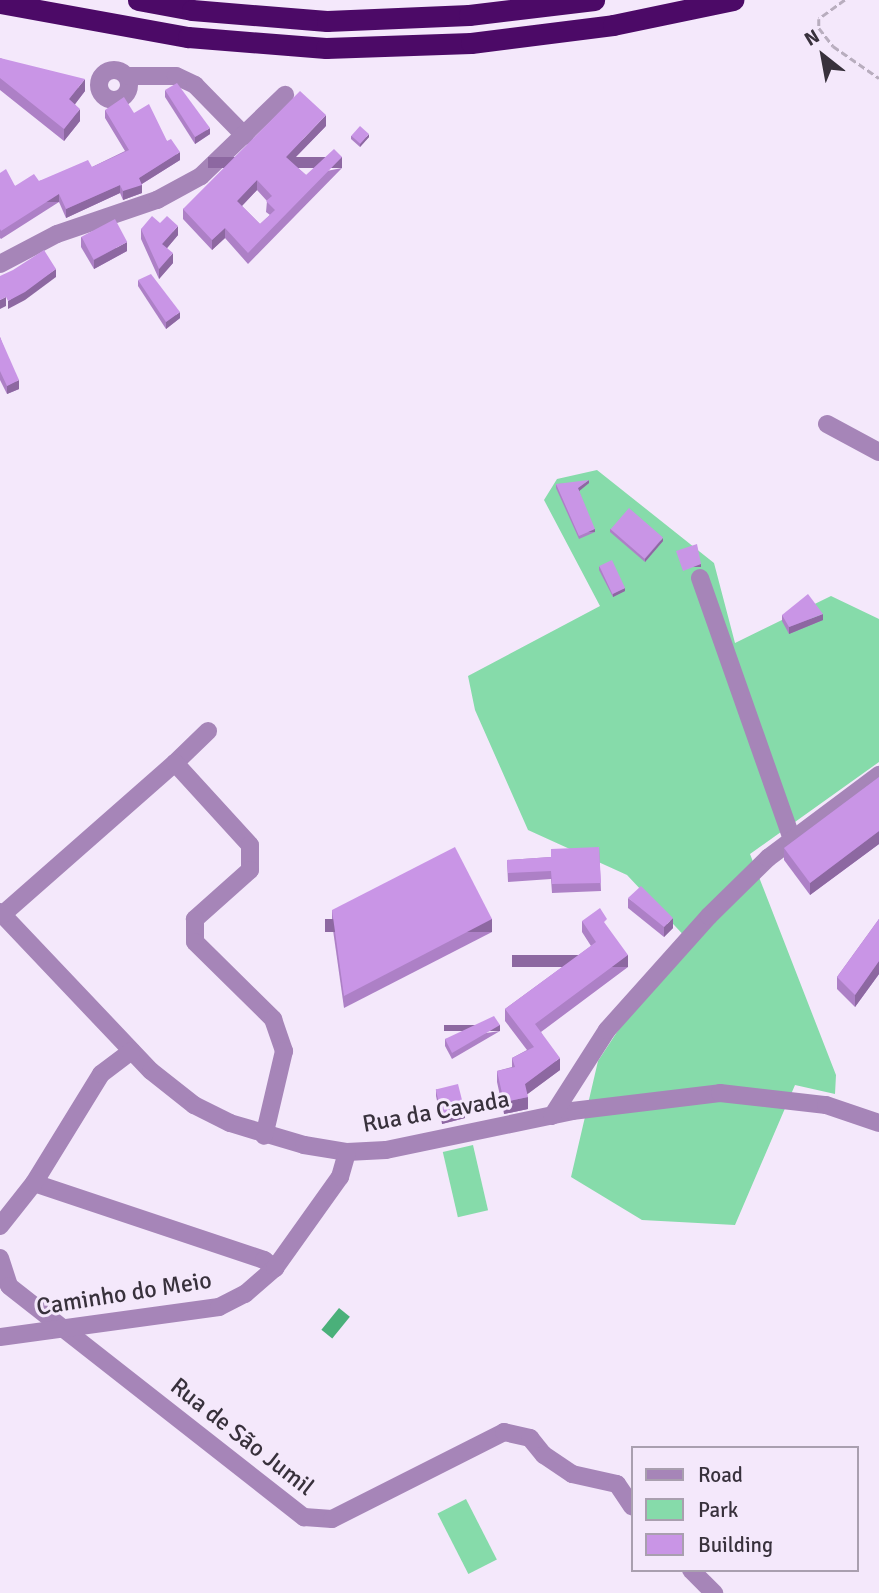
<!DOCTYPE html>
<html>
<head>
<meta charset="utf-8">
<style>
	body { margin:0 }
	#map { position:relative; width:879px; height:1593px; overflow:hidden; background:#f4e8fb; font-family:Signika,sans-serif }
	div>[style] { position:absolute }
	[style*='--x'] { left:calc(var(--x)*1px); top:calc(var(--y)*1px); width:calc(var(--w)*1px); rotate:calc(var(--a)*1deg) }
	.green>* { inset:0; background:#86dbaa; transform-origin:0 0 }
	.water>* { inset:0; background:#4ab07a; transform-origin:0 0 }
	.path>* { height:2.5px; margin-top:-1.25px; transform-origin:0; background:repeating-linear-gradient(90deg,#b8adbe 0 7px,transparent 0 10.5px) }
	.minor>* { height:18px; margin:-9px; padding:0 9px; transform-origin:9px; border-radius:9px; background:#a685b8 }
	.minor>.ring { margin:-9px; padding:0; box-sizing:content-box; background:none; border:18px solid #a685b8; border-radius:50% }
	.highway>* { height:21px; margin:-10.5px; padding:0 10.5px; transform-origin:10.5px; border-radius:10.5px; background:#4c0a67 }
	.wall>* { inset:0; background:#ad80c6 }
	.shaded-wall>* { inset:0; background:#8d68a1; transform-origin:0 0 }
	.building>* { inset:0; background:#c995e6; transform-origin:0 0 }
	span { translate:-50% -50%; white-space:nowrap; text-align:center; line-height:1.15; -webkit-text-stroke:6px #f4e8fb; paint-order:stroke }
	.street-label { font-size:24px; color:#38313c }
	.legend { position:absolute; left:631px; top:1446px; width:228px; height:126px; box-sizing:border-box; background:#f4e8fb; border:2px solid #a99faf; margin:0; padding:9px 12px; list-style:none; font-size:21px; color:#38313c }
	.legend li { display:flex; align-items:center; gap:14px; height:35px }
	.legend b { width:35px; border:2px solid #a99faf }
	.north { position:absolute; left:788px; top:21px; width:70px; height:70px; -webkit-text-stroke:5px #f4e8fb; paint-order:stroke; rotate:329deg; font-size:19px; font-weight:700; line-height:28px; text-align:center; color:#38313c }
	.north::after { content:''; display:block; margin:auto; width:24px; height:32px; background:#38313c; clip-path:polygon(50% 0,100% 100%,50% 72%,0 100%) }
</style>
</head>
<body>
<div id="map">
	<div class="green">
		<i style="clip-path:polygon(597px 470px,714px 563px,735px 643px,831px 596px,879px 619px,879px 762px,750px 854px,836px 1075px,835px 1094px,795px 1085px,735px 1225px,642px 1220px,571px 1177px,598px 1061px,646px 988px,691px 943px,627px 875px,528px 830px,475px 710px,468px 676px,600px 606px,544px 500px,557px 479px)"></i>
		<i style="left:473px;top:1145px;width:67px;height:31px;rotate:77deg"></i>
		<i style="left:466px;top:1499px;width:68px;height:32px;rotate:63deg"></i>
	</div>
	<div class="water">
		<i style="left:339px;top:1308px;width:14px;height:28px;rotate:39deg"></i>
	</div>
	<div class="path">
		<i style="--x:845;--y:0;--w:32;--a:144"></i>
		<i style="--x:819;--y:19;--w:9;--a:90"></i>
		<i style="--x:819;--y:28;--w:23;--a:52"></i>
		<i style="--x:833;--y:46;--w:56;--a:34.8"></i>
	</div>
	<div class="minor">
		<i class="ring" style="left:99px;top:70px;width:12px;height:12px"></i>
		<i style="--x:128;--y:76;--w:48;--a:0"></i>
		<i style="--x:176;--y:76;--w:21;--a:25"></i>
		<i style="--x:195;--y:85;--w:71;--a:45.6"></i>
		<i style="--x:0;--y:264;--w:64;--a:-27.8"></i>
		<i style="--x:57;--y:234;--w:106;--a:-18.8"></i>
		<i style="--x:157;--y:200;--w:50;--a:-28.6"></i>
		<i style="--x:201;--y:176;--w:117;--a:-44"></i>
		<i style="--x:827;--y:424;--w:59;--a:28.3"></i>
		<i style="--x:700;--y:578;--w:277;--a:70.6"></i>
		<i style="--x:175;--y:763;--w:46;--a:-44.1"></i>
		<i style="--x:0;--y:912;--w:219;--a:46.5"></i>
		<i style="--x:151;--y:1071;--w:55;--a:38.3"></i>
		<i style="--x:194;--y:1105;--w:40;--a:26.6"></i>
		<i style="--x:230;--y:1123;--w:77;--a:16.6"></i>
		<i style="--x:304;--y:1145;--w:44;--a:9.2"></i>
		<i style="--x:347;--y:1152;--w:39;--a:-3"></i>
		<i style="--x:386;--y:1150;--w:190;--a:-11.8"></i>
		<i style="--x:572;--y:1111;--w:149;--a:-6.9"></i>
		<i style="--x:720;--y:1093;--w:107;--a:6.5"></i>
		<i style="--x:826;--y:1105;--w:56;--a:18.8"></i>
		<i style="--x:3;--y:914;--w:229;--a:-41.3"></i>
		<i style="--x:175;--y:763;--w:111;--a:47.6"></i>
		<i style="--x:250;--y:845;--w:25;--a:90"></i>
		<i style="--x:250;--y:870;--w:74;--a:138.3"></i>
		<i style="--x:195;--y:919;--w:23;--a:90"></i>
		<i style="--x:195;--y:942;--w:110;--a:44.6"></i>
		<i style="--x:273;--y:1019;--w:34;--a:71"></i>
		<i style="--x:284;--y:1051;--w:87;--a:103.2"></i>
		<i style="--x:552;--y:1116;--w:102;--a:-57.4"></i>
		<i style="--x:607;--y:1030;--w:153;--a:-48.2"></i>
		<i style="--x:709;--y:916;--w:83;--a:-44.5"></i>
		<i style="--x:768;--y:858;--w:139;--a:-36.8"></i>
		<i style="--x:34;--y:1183;--w:243;--a:18.5"></i>
		<i style="--x:264;--y:1260;--w:14;--a:36"></i>
		<i style="--x:0;--y:1226;--w:55;--a:-51.7"></i>
		<i style="--x:34;--y:1183;--w:128;--a:-58.4"></i>
		<i style="--x:101;--y:1074;--w:38;--a:-37"></i>
		<i style="--x:0;--y:1258;--w:29;--a:72"></i>
		<i style="--x:9;--y:1286;--w:375;--a:38.1"></i>
		<i style="--x:304;--y:1517;--w:28;--a:4"></i>
		<i style="--x:332;--y:1519;--w:193;--a:-26.8"></i>
		<i style="--x:504;--y:1432;--w:27;--a:13"></i>
		<i style="--x:530;--y:1438;--w:22;--a:51"></i>
		<i style="--x:544;--y:1455;--w:34;--a:34"></i>
		<i style="--x:572;--y:1474;--w:46;--a:12.5"></i>
		<i style="--x:617;--y:1484;--w:27;--a:56"></i>
		<i style="--x:0;--y:1337;--w:221;--a:-7.8"></i>
		<i style="--x:219;--y:1307;--w:29;--a:-27"></i>
		<i style="--x:245;--y:1294;--w:40;--a:-41"></i>
		<i style="--x:275;--y:1268;--w:112;--a:-54.5"></i>
		<i style="--x:340;--y:1177;--w:26;--a:-74"></i>
		<i style="--x:691;--y:1570;--w:33;--a:45"></i>
	</div>
	<div class="highway">
		<i style="--x:138;--y:0;--w:55;--a:10.5"></i>
		<i style="--x:192;--y:10;--w:135;--a:4.7"></i>
		<i style="--x:327;--y:21;--w:142;--a:-2.4"></i>
		<i style="--x:469;--y:15;--w:126;--a:-6.8"></i>
		<i style="--x:0;--y:3;--w:191;--a:10.3"></i>
		<i style="--x:188;--y:37;--w:138;--a:4.6"></i>
		<i style="--x:326;--y:48;--w:145;--a:-2"></i>
		<i style="--x:471;--y:43;--w:143;--a:-7.2"></i>
		<i style="--x:613;--y:25;--w:123;--a:-11.8"></i>
	</div>
	<div class="wall">
		<i style="clip-path:polygon(0 58px,85px 91px,75px 104px,80px 121px,64px 141px,0 90px)"></i>
		<i style="clip-path:polygon(165px 90px,210px 134px,195px 144px,165px 97px)"></i>
		<i style="clip-path:polygon(105px 110px,134px 113px,167px 141px,180px 160px,142px 184px,142px 193px,123px 200px,120px 193px,66px 218px,59px 202px,1px 239px,0 238px,0 173px,15px 186px,39px 181px,92px 167px,125px 151px,105px 118px)"></i>
		<i style="clip-path:polygon(evenodd,326px 126px,291px 162px,306px 175px,342px 168px,248px 264px,225px 238px,212px 250px,183px 219px,183px 209px,326px 126px,257px 190px,267px 201px,266px 212px,270px 215px,260px 224px,242px 206px,257px 190px)"></i>
		<i style="clip-path:polygon(351px 136px,369px 137px,360px 147px,351px 139px)"></i>
		<i style="clip-path:polygon(160px 223px,178px 235px,167px 248px,173px 263px,159px 279px,141px 239px,141px 229px)"></i>
		<i style="clip-path:polygon(81px 237px,127px 251px,94px 269px,81px 247px)"></i>
		<i style="clip-path:polygon(138px 280px,180px 318px,166px 329px,138px 286px)"></i>
		<i style="clip-path:polygon(0 337px,19px 389px,7px 394px,0 380px)"></i>
		<i style="clip-path:polygon(589px 483px,579px 491px,595px 532px,579px 539px,556px 488px,556px 484px)"></i>
		<i style="clip-path:polygon(610px 529px,663px 541px,645px 562px,610px 532px)"></i>
		<i style="clip-path:polygon(599px 566px,625px 591px,613px 597px,599px 570px)"></i>
		<i style="clip-path:polygon(782px 615px,823px 620px,789px 634px,782px 621px)"></i>
		<i style="clip-path:polygon(879px 777px,879px 844px,810px 895px,784px 860px,784px 848px)"></i>
		<i style="clip-path:polygon(599px 847px,601px 891px,552px 893px,551px 879px,508px 882px,507px 860px,551px 857px)"></i>
		<i style="clip-path:polygon(628px 898px,673px 928px,664px 937px,628px 908px)"></i>
		<i style="clip-path:polygon(332px 910px,492px 932px,344px 1008px,332px 923px)"></i>
		<i style="clip-path:polygon(879px 919px,879px 974px,855px 1007px,837px 989px,837px 977px)"></i>
		<i style="clip-path:polygon(582px 921px,607px 927px,628px 967px,541px 1032px,560px 1070px,527px 1094px,528px 1109px,504px 1114px,497px 1082px,497px 1071px,512px 1067px,512px 1058px,527px 1050px,505px 1021px,505px 1009px,591px 946px,582px 932px)"></i>
		<i style="clip-path:polygon(500px 1031px,452px 1059px,445px 1046px,445px 1039px)"></i>
		<i style="clip-path:polygon(436px 1089px,465px 1118px,442px 1124px,436px 1096px)"></i>
	</div>
	<div class="shaded-wall">
		<i style="clip-path:polygon(85px 79px,85px 91px,69px 112px,69px 99px)"></i>
		<i style="clip-path:polygon(80px 109px,80px 121px,64px 141px,64px 129px)"></i>
		<i style="clip-path:polygon(326px 115px,326px 126px,286px 167px,286px 157px)"></i>
		<i style="clip-path:polygon(210px 128px,210px 134px,195px 144px,195px 137px)"></i>
		<i style="clip-path:polygon(369px 134px,369px 137px,360px 147px,360px 144px)"></i>
		<i style="clip-path:polygon(180px 152px,180px 160px,140px 185px,142px 185px,142px 193px,123px 200px,123px 191px,139px 178px)"></i>
		<i style="left:342px;top:157px;width:11px;height:134px;rotate:90deg"></i>
		<i style="clip-path:polygon(257px 180px,257px 190px,237px 211px,237px 201px)"></i>
		<i style="clip-path:polygon(120px 185px,120px 193px,66px 218px,66px 209px)"></i>
		<i style="left:59px;top:194px;width:8px;height:69px;rotate:90deg"></i>
		<i style="clip-path:polygon(178px 226px,178px 235px,162px 254px,162px 244px)"></i>
		<i style="clip-path:polygon(225px 228px,225px 238px,212px 250px,212px 240px)"></i>
		<i style="clip-path:polygon(127px 242px,127px 251px,94px 269px,94px 260px)"></i>
		<i style="clip-path:polygon(173px 253px,173px 263px,159px 279px,159px 269px)"></i>
		<i style="clip-path:polygon(56px 269px,56px 277px,25px 300px,8px 309px,8px 301px)"></i>
		<i style="clip-path:polygon(6px 297px,6px 306px,0 309px,0 300px)"></i>
		<i style="clip-path:polygon(180px 312px,180px 318px,166px 329px,166px 322px)"></i>
		<i style="clip-path:polygon(19px 380px,19px 389px,7px 394px,7px 386px)"></i>
		<i style="clip-path:polygon(589px 480px,589px 483px,578px 492px,578px 488px)"></i>
		<i style="left:595px;top:529px;width:3px;height:17px;rotate:90deg"></i>
		<i style="clip-path:polygon(663px 538px,663px 541px,645px 562px,645px 559px)"></i>
		<i style="left:701px;top:564px;width:3px;height:19px;rotate:90deg"></i>
		<i style="clip-path:polygon(625px 588px,625px 591px,613px 597px,613px 594px)"></i>
		<i style="clip-path:polygon(823px 614px,823px 620px,789px 634px,789px 627px)"></i>
		<i style="clip-path:polygon(879px 831px,879px 844px,810px 895px,810px 883px)"></i>
		<i style="clip-path:polygon(673px 918px,673px 928px,664px 937px,664px 927px)"></i>
		<i style="left:492px;top:919px;width:13px;height:167px;rotate:90deg"></i>
		<i style="left:628px;top:955px;width:12px;height:116px;rotate:90deg"></i>
		<i style="clip-path:polygon(879px 961px,879px 974px,855px 1007px,855px 995px)"></i>
		<i style="left:500px;top:1025px;width:6px;height:56px;rotate:90deg"></i>
		<i style="clip-path:polygon(560px 1058px,560px 1070px,525px 1096px,525px 1084px)"></i>
		<i style="clip-path:polygon(528px 1097px,528px 1109px,504px 1114px,504px 1102px)"></i>
		<i style="clip-path:polygon(465px 1112px,465px 1118px,442px 1124px,442px 1117px)"></i>
	</div>
	<div class="building">
		<i style="clip-path:polygon(0 58px,85px 79px,69px 99px,80px 109px,64px 129px,0 78px)"></i>
		<i style="clip-path:polygon(177px 83px,210px 128px,195px 137px,165px 90px)"></i>
		<i style="clip-path:polygon(evenodd,300px 91px,326px 115px,286px 157px,306px 175px,334px 149px,342px 157px,248px 253px,225px 228px,212px 240px,183px 209px,300px 91px,257px 180px,272px 196px,266px 201px,275px 210px,260px 224px,237px 201px,257px 180px)"></i>
		<i style="clip-path:polygon(124px 97px,134px 113px,149px 104px,167px 141px,171px 139px,180px 152px,139px 178px,142px 185px,123px 191px,120px 185px,66px 209px,59px 194px,1px 231px,0 229px,0 173px,6px 169px,15px 186px,34px 174px,39px 181px,88px 160px,92px 167px,129px 150px,105px 110px)"></i>
		<i style="left:360px;top:126px;width:12px;height:13px;rotate:42deg"></i>
		<i style="clip-path:polygon(152px 216px,160px 223px,167px 216px,178px 226px,162px 244px,173px 253px,159px 269px,141px 229px)"></i>
		<i style="left:115px;top:219px;width:26px;height:38px;rotate:62deg"></i>
		<i style="clip-path:polygon(44px 250px,56px 269px,25px 292px,8px 301px,6px 297px,0 300px,0 276px,13px 270px)"></i>
		<i style="clip-path:polygon(151px 274px,180px 312px,166px 322px,138px 280px)"></i>
		<i style="clip-path:polygon(0 337px,19px 380px,7px 386px,0 371px)"></i>
		<i style="clip-path:polygon(589px 480px,578px 488px,595px 529px,579px 536px,556px 484px)"></i>
		<i style="left:629px;top:508px;width:45px;height:28px;rotate:41deg"></i>
		<i style="clip-path:polygon(697px 544px,701px 564px,683px 571px,676px 551px)"></i>
		<i style="left:612px;top:560px;width:31px;height:14px;rotate:65deg"></i>
		<i style="clip-path:polygon(808px 594px,823px 614px,789px 627px,782px 615px)"></i>
		<i style="clip-path:polygon(879px 777px,879px 831px,810px 883px,784px 848px)"></i>
		<i style="clip-path:polygon(455px 847px,492px 919px,344px 996px,332px 910px)"></i>
		<i style="clip-path:polygon(599px 847px,601px 883px,552px 884px,551px 871px,508px 873px,507px 860px,551px 857px,551px 849px)"></i>
		<i style="clip-path:polygon(641px 886px,673px 918px,664px 927px,628px 898px)"></i>
		<i style="clip-path:polygon(600px 908px,607px 919px,604px 922px,628px 955px,535px 1024px,560px 1058px,525px 1084px,528px 1097px,504px 1102px,497px 1071px,515px 1067px,512px 1058px,534px 1047px,505px 1009px,596px 942px,582px 921px)"></i>
		<i style="clip-path:polygon(879px 919px,879px 961px,855px 995px,837px 977px)"></i>
		<i style="clip-path:polygon(494px 1016px,500px 1025px,452px 1053px,445px 1039px)"></i>
		<i style="left:458px;top:1084px;width:29px;height:23px;rotate:76deg"></i>
	</div>
	<div class="street-label">
		<span style="left:436px;top:1112px;rotate:-10deg">Rua da Cavada</span>
		<span style="left:124px;top:1294px;rotate:-9deg">Caminho do Meio</span>
		<span style="left:242px;top:1437px;rotate:38deg">Rua de São Jumil</span>
	</div>
	<ul class="legend">
	<li><b style="height:9px;background:#a685b8"></b>Road</li>
	<li><b style="height:19px;background:#86dbaa"></b>Park</li>
	<li><b style="height:19px;background:#c995e6"></b>Building</li>
	</ul>
	<div class="north">N</div>
</div>
</body>
</html>
